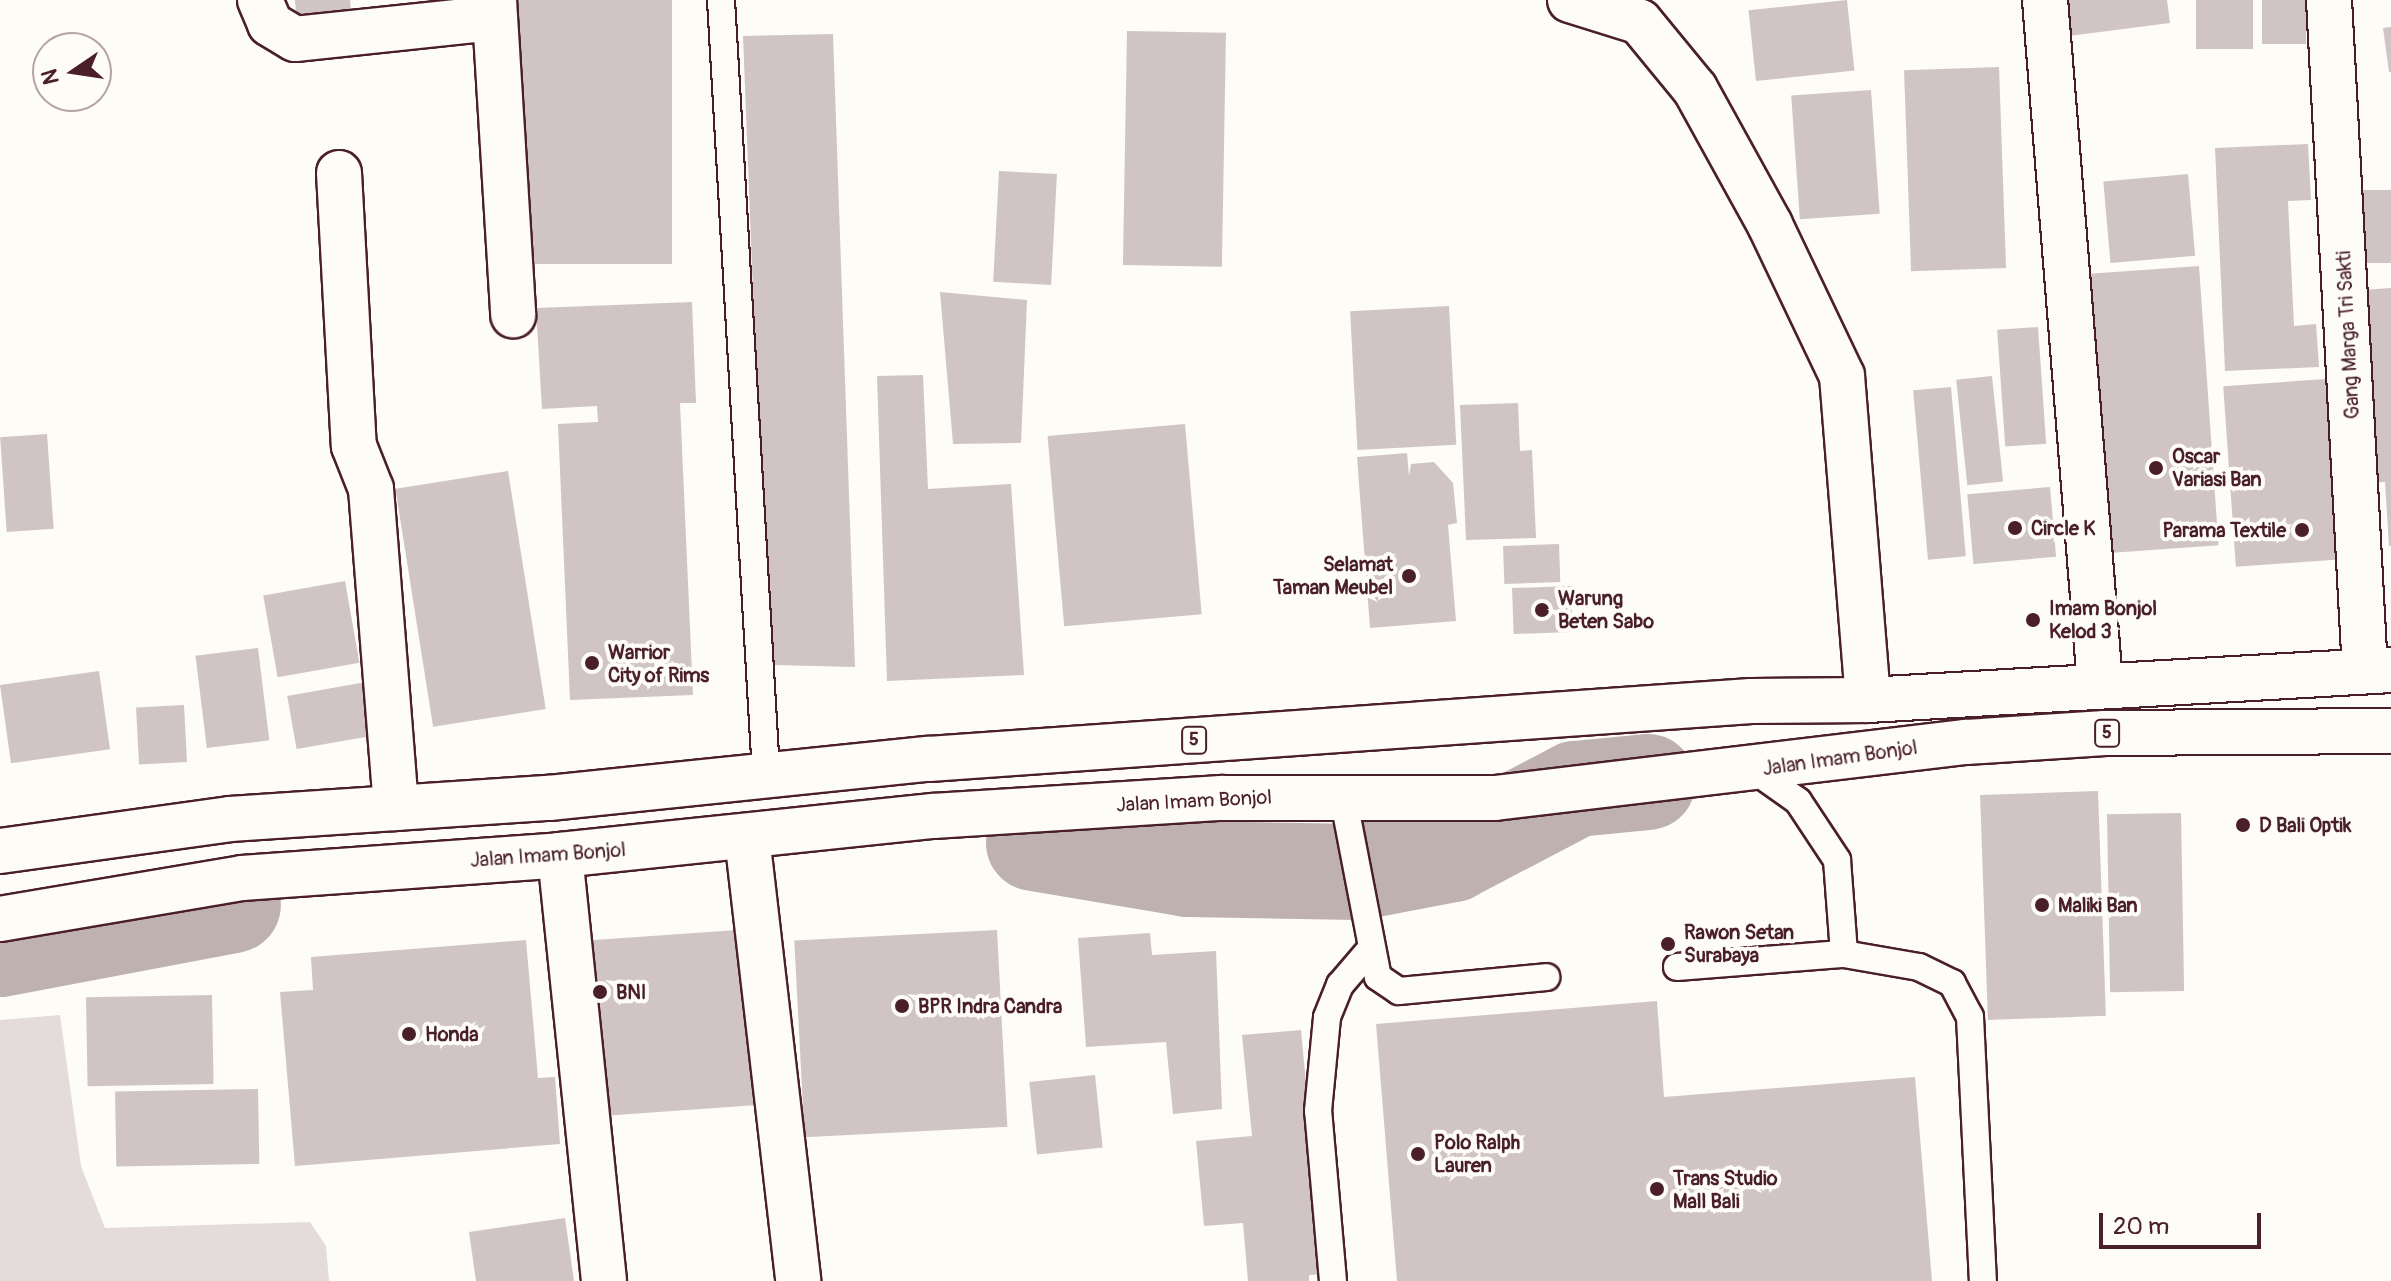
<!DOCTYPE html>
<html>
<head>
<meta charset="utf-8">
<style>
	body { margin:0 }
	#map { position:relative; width:2391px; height:1281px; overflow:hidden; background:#fdfcf7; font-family:Pangolin,sans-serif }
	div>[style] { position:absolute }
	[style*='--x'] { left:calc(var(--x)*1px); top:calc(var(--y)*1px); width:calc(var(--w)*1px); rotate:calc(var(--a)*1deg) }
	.green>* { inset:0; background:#e3dcda }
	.river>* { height:96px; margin:-48px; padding:0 48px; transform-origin:48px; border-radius:48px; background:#c0b1b1 }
	.building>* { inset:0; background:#d0c5c4; transform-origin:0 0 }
	.roads { filter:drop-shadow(2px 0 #4a1f2b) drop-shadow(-2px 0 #4a1f2b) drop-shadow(0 2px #4a1f2b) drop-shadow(0 -2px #4a1f2b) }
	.service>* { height:26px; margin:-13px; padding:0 13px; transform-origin:13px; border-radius:13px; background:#fdfcf7 }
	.minor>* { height:44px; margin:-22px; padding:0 22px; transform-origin:22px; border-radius:22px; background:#fdfcf7 }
	.trunk>* { height:44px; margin:-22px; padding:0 22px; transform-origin:22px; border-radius:22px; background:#fdfcf7 }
	.dots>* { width:22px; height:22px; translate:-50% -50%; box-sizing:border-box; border:4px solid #fdfcf7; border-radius:50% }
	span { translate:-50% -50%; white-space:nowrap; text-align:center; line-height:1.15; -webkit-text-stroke:8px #fdfcf7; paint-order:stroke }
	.shield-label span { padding:2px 6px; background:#fdfcf7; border:2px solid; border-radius:6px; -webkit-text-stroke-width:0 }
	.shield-label { font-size:18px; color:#4a1f2b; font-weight:700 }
	.street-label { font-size:20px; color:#4a1f2b }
	.poi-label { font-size:20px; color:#4a1f2b; font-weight:700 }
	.left { translate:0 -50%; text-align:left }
	.right { translate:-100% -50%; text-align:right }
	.north { position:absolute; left:32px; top:32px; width:80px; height:80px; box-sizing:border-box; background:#fdfcf7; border:2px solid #b5a4a5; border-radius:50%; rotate:257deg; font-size:22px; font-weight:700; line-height:32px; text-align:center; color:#4a1f2b }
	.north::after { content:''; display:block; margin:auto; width:28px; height:36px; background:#4a1f2b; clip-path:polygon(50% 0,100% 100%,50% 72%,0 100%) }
	.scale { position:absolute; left:2099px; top:1213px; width:162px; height:36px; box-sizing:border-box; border:4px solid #4a1f2b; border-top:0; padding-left:10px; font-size:24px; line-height:28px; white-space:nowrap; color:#4a1f2b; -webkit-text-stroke:6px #fdfcf7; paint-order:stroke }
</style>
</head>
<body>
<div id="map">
	<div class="green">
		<i style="clip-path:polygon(60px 1015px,81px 1166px,105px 1228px,310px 1222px,326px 1246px,329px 1281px,0 1281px,0 1020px)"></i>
	</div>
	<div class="river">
		<i style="--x:1034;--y:843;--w:156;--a:9.6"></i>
		<i style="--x:1188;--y:869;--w:170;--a:1"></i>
		<i style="--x:1358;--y:872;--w:96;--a:-10.8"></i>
		<i style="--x:1452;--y:854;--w:140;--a:-27.7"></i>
		<i style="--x:1576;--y:789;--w:72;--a:-5.6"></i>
		<i style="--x:0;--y:949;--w:237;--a:-10.7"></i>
	</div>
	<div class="building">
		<i style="clip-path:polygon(295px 0,350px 0,351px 12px,296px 14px)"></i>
		<i style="left:514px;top:0;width:158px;height:264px"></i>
		<i style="left:1847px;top:0;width:71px;height:99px;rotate:84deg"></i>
		<i style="clip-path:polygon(2056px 0,2167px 0,2170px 23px,2061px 37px)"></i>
		<i style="left:2196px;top:0;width:57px;height:49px"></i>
		<i style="left:2262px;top:0;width:44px;height:44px"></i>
		<i style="clip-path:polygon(2391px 27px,2391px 72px,2389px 72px,2383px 28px)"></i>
		<i style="left:1127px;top:31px;width:99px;height:234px;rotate:1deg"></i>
		<i style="clip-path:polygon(833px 34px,855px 667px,774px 665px,765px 600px,743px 36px)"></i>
		<i style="left:1999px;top:67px;width:201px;height:95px;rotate:88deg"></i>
		<i style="left:1871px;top:90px;width:124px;height:80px;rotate:86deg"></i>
		<i style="clip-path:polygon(2308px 144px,2311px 200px,2288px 201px,2294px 326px,2316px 324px,2319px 367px,2225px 371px,2215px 148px)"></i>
		<i style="left:999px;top:171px;width:58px;height:111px;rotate:3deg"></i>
		<i style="left:2188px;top:174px;width:82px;height:85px;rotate:85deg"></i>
		<i style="left:2391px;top:190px;width:73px;height:37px;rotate:90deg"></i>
		<i style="left:2199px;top:266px;width:280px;height:113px;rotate:86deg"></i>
		<i style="clip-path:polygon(2391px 288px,2391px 546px,2389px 546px,2385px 482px,2360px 483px,2346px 291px)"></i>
		<i style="clip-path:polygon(940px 292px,1027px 300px,1021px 443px,953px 444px)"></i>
		<i style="clip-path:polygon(692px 302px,696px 403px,680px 403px,693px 695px,570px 700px,558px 424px,598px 422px,597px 406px,542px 409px,536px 308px)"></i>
		<i style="left:1449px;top:306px;width:139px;height:99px;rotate:87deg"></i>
		<i style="left:2038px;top:327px;width:117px;height:41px;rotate:86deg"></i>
		<i style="clip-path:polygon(923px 375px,928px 489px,1011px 484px,1024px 675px,887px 681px,877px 376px)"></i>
		<i style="left:1992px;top:376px;width:106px;height:36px;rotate:84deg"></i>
		<i style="left:2326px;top:379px;width:181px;height:103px;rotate:86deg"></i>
		<i style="left:1951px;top:387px;width:170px;height:38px;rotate:85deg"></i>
		<i style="clip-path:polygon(1518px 403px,1520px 451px,1532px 450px,1536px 538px,1466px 540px,1460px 405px)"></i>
		<i style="left:1185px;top:424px;width:191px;height:138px;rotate:85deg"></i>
		<i style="left:47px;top:434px;width:95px;height:47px;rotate:86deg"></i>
		<i style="clip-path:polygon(1407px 453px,1409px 476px,1411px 464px,1434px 462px,1453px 483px,1457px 523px,1448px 525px,1456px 621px,1370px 628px,1357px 457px)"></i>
		<i style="left:508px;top:471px;width:241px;height:114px;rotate:81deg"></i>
		<i style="left:2050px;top:487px;width:70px;height:83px;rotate:85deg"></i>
		<i style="left:1559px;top:544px;width:38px;height:56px;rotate:88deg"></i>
		<i style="left:345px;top:581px;width:83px;height:83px;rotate:80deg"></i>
		<i style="left:1571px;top:586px;width:46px;height:59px;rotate:88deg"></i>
		<i style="left:258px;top:648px;width:93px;height:63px;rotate:83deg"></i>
		<i style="left:99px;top:671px;width:79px;height:100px;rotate:82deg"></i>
		<i style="left:366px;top:682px;width:54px;height:80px;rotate:80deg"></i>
		<i style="left:184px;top:705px;width:57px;height:48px;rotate:87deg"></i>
		<i style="left:2098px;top:791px;width:225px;height:118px;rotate:88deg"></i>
		<i style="left:2181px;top:813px;width:178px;height:74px;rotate:89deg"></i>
		<i style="left:752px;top:929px;width:176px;height:180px;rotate:86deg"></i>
		<i style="left:997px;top:930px;width:197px;height:203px;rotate:87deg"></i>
		<i style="clip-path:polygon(1150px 933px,1152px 955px,1216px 951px,1222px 1109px,1173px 1114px,1166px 1042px,1086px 1047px,1078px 938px)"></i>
		<i style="clip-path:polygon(526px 940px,538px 1078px,555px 1077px,560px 1144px,295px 1166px,280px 992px,313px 990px,311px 957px)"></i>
		<i style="left:212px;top:995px;width:89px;height:126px;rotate:89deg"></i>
		<i style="clip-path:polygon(1657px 1001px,1664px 1097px,1915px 1077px,1932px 1281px,1397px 1281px,1376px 1024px)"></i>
		<i style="clip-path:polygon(1301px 1030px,1324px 1274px,1309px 1275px,1309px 1281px,1248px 1281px,1243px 1223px,1204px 1226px,1196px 1141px,1252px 1136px,1242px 1035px)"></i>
		<i style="left:1095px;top:1075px;width:73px;height:66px;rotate:84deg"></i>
		<i style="left:258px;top:1089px;width:75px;height:143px;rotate:89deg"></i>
		<i style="clip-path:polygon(565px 1218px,574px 1281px,476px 1281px,469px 1232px)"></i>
	</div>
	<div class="roads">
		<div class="service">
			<i style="--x:721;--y:0;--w:775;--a:86.67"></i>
			<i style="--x:1754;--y:770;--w:54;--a:35.2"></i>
			<i style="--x:1798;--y:801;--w:71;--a:56.5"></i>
			<i style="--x:1837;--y:860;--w:94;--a:85.7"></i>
			<i style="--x:1343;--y:796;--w:184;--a:79.1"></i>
			<i style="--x:1378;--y:977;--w:25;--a:34"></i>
			<i style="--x:1399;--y:991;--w:148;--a:-5.4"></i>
			<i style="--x:1677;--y:967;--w:168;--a:-4.5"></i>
			<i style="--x:1844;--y:954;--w:76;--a:9.8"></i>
			<i style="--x:1919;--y:967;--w:37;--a:26"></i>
			<i style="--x:1952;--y:983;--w:38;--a:62"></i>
			<i style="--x:1970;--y:1017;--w:264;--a:87.2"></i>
			<i style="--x:1333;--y:1281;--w:171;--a:-95"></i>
			<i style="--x:1318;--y:1111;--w:94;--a:-84.5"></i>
			<i style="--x:1327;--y:1017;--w:35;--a:-68"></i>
			<i style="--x:1340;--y:985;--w:45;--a:-49.5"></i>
		</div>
		<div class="minor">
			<i style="--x:260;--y:0;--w:26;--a:67"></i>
			<i style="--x:270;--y:24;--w:29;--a:31"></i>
			<i style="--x:295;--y:39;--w:201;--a:-6"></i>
			<i style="--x:494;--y:0;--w:316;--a:86.5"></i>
			<i style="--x:1570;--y:0;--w:73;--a:17.4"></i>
			<i style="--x:1640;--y:22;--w:87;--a:50.6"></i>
			<i style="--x:1695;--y:89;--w:155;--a:61.1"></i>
			<i style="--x:1770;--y:225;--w:167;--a:64.5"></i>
			<i style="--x:1842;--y:376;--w:325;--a:85.4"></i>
			<i style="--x:2045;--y:0;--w:685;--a:85.4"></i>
			<i style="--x:2329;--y:0;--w:672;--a:86.93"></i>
			<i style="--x:339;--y:173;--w:273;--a:86.9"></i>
			<i style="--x:354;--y:446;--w:46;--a:68.4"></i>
			<i style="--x:371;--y:489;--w:320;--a:85.5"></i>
			<i style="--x:747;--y:837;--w:447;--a:83.4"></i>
			<i style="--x:560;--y:855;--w:428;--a:84.1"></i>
		</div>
		<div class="trunk">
			<i style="--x:0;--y:851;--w:232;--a:-7.9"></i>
			<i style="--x:230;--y:819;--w:320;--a:-3.8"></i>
			<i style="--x:549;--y:798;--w:382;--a:-5.9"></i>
			<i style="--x:929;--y:759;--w:824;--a:-4.04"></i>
			<i style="--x:1751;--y:701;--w:117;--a:-0.5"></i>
			<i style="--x:1868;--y:700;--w:524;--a:-3.28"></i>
			<i style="--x:0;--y:919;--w:245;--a:-9.6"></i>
			<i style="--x:242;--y:878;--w:319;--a:-4.1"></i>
			<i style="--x:560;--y:855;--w:375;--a:-6"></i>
			<i style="--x:933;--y:816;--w:289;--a:-3.6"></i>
			<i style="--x:1221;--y:798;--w:274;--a:0"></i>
			<i style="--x:1495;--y:798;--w:474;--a:-6.8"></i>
			<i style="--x:1966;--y:742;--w:139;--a:-3.7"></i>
			<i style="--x:2105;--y:733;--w:286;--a:-0.4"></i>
		</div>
	</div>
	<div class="dots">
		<i style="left:2156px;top:468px;background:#4a1f2b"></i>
		<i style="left:2015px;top:528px;background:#4a1f2b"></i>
		<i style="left:2302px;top:530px;background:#4a1f2b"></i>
		<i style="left:1409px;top:576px;background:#4a1f2b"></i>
		<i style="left:1542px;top:610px;background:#4a1f2b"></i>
		<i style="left:2033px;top:620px;background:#4a1f2b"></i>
		<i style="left:592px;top:663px;background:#4a1f2b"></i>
		<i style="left:2243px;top:825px;background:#4a1f2b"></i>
		<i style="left:2042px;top:905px;background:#4a1f2b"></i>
		<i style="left:1668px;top:944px;background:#4a1f2b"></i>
		<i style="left:600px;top:992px;background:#4a1f2b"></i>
		<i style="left:902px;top:1006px;background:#4a1f2b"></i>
		<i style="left:409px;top:1034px;background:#4a1f2b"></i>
		<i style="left:1418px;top:1154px;background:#4a1f2b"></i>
		<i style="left:1657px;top:1189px;background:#4a1f2b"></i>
	</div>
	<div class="shield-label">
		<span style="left:2107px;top:733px">5</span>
		<span style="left:1194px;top:740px">5</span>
	</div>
	<div class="street-label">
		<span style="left:2348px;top:335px;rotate:-93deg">Gang Marga Tri Sakti</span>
		<span style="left:1840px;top:758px;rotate:-8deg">Jalan Imam Bonjol</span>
		<span style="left:1194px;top:801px;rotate:-3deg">Jalan Imam Bonjol</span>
		<span style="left:548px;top:855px;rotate:-4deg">Jalan Imam Bonjol</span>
	</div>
	<div class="poi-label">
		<span class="left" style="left:2172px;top:468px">Oscar<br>Variasi Ban</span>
		<span class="left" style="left:2031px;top:528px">Circle K</span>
		<span class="right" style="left:2286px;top:530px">Parama Textile</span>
		<span class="right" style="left:1393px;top:576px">Selamat<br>Taman Meubel</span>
		<span class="left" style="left:1558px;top:610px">Warung<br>Beten Sabo</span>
		<span class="left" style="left:2049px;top:620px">Imam Bonjol<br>Kelod 3</span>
		<span class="left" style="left:608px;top:664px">Warrior<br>City of Rims</span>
		<span class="left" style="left:2259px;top:825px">D Bali Optik</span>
		<span class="left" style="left:2058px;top:905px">Maliki Ban</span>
		<span class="left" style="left:1684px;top:944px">Rawon Setan<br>Surabaya</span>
		<span class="left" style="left:616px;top:992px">BNI</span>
		<span class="left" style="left:918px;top:1006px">BPR Indra Candra</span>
		<span class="left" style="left:425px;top:1034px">Honda</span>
		<span class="left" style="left:1434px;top:1154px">Polo Ralph<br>Lauren</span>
		<span class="left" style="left:1673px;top:1190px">Trans Studio<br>Mall Bali</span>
	</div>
	<div class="north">N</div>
	<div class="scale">20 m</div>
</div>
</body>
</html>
